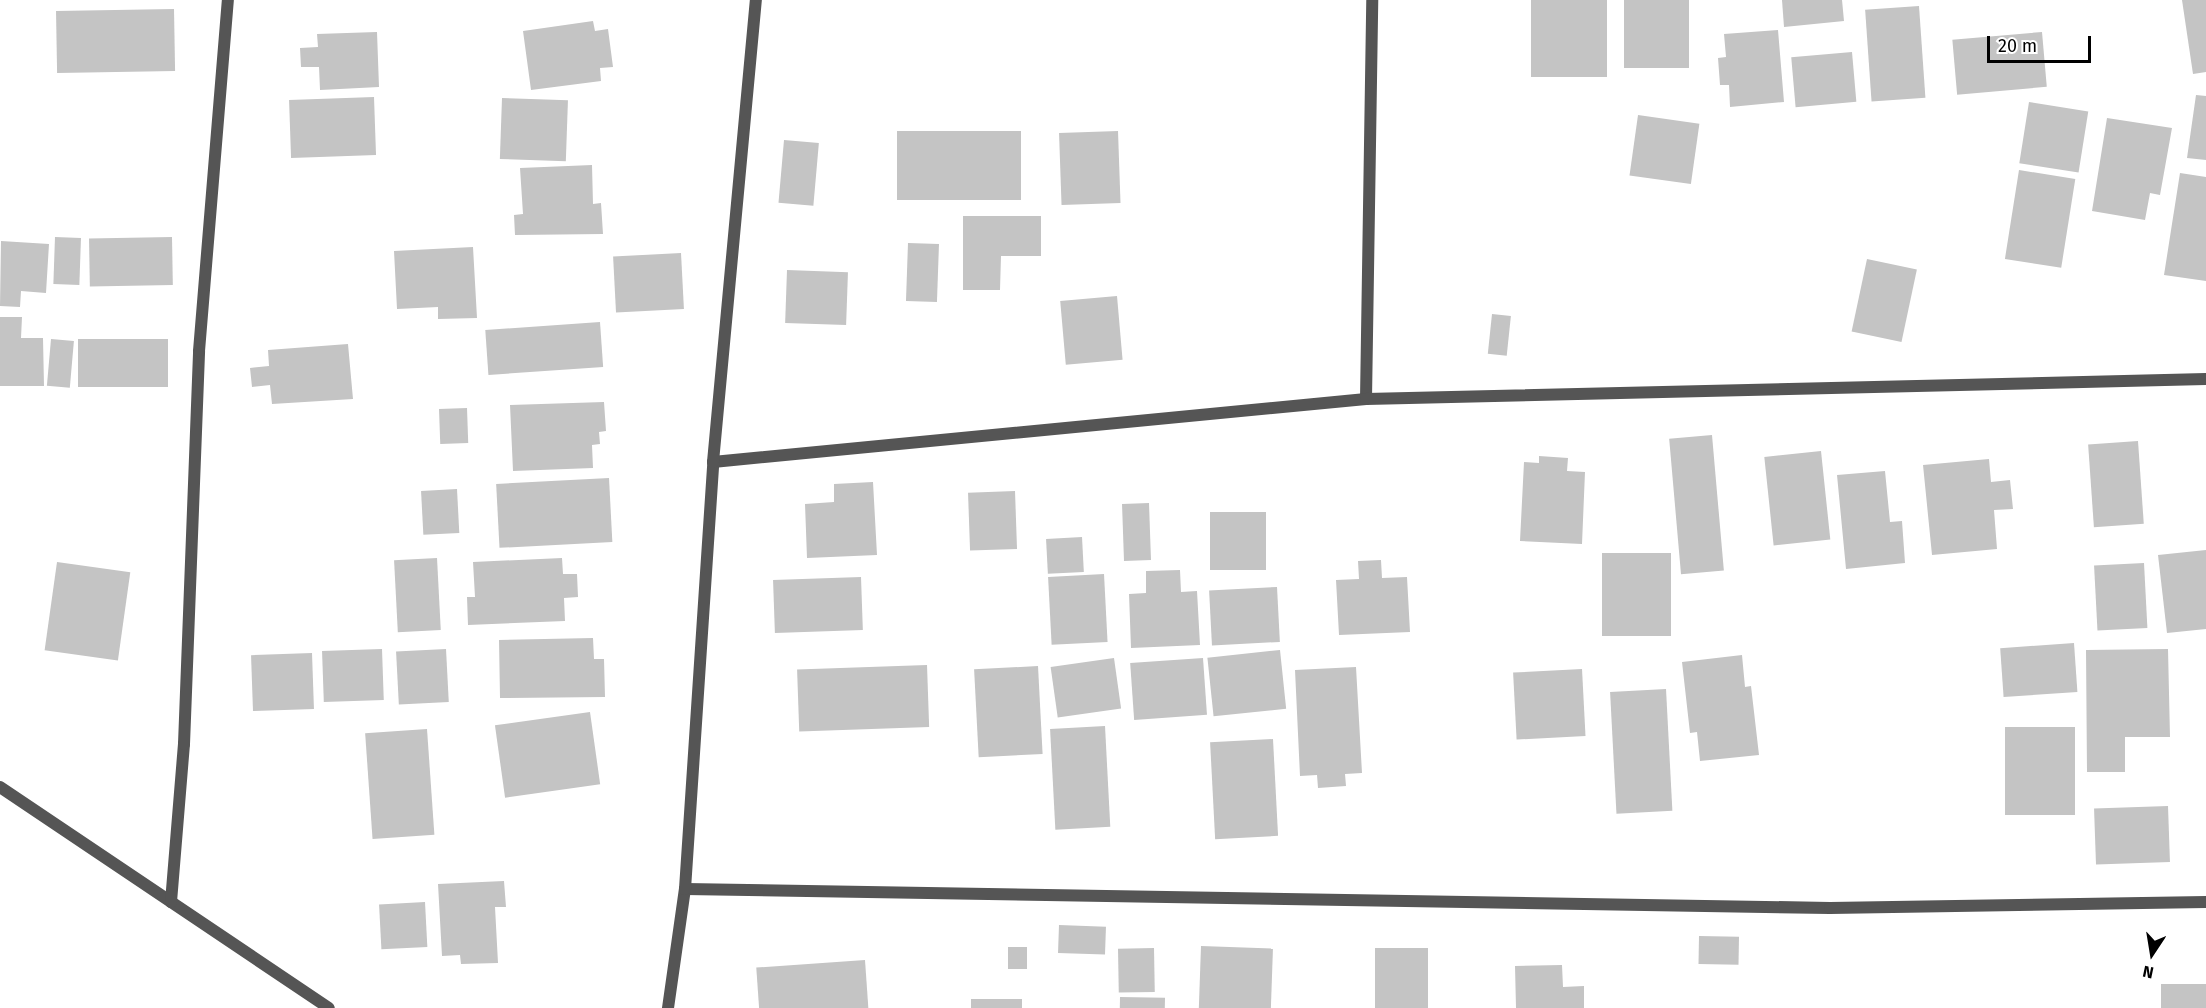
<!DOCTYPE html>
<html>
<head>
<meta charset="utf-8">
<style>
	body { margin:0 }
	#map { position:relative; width:2206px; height:1008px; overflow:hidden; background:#fff; font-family:"Fira Sans",sans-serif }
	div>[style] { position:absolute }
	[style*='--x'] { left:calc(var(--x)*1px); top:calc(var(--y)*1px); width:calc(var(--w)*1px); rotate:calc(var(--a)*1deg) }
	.building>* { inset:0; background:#c4c4c4; transform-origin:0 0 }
	.minor>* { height:12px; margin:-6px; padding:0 6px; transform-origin:6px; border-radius:6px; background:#555 }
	span { translate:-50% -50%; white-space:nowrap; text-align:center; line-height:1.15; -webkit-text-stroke:5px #fff; paint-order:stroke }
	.north { position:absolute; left:2122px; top:924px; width:60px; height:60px; -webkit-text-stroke:4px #fff; paint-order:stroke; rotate:192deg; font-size:16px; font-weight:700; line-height:24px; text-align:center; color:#000 }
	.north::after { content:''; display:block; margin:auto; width:21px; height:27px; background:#000; clip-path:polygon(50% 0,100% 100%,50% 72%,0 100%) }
	.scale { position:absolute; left:1987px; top:36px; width:104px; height:27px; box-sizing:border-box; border:3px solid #000; border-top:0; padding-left:8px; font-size:18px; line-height:21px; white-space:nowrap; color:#000; -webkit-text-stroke:4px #fff; paint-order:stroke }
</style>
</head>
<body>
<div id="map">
	<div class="building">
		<i style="left:1531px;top:0;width:76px;height:77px"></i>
		<i style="left:1624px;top:0;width:65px;height:68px"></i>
		<i style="clip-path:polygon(1782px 0,1842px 0,1844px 21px,1784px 27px)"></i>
		<i style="clip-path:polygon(2182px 0,2206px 0,2206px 72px,2193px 74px)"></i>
		<i style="left:1919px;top:6px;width:92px;height:54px;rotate:86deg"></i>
		<i style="left:174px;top:9px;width:62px;height:118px;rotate:89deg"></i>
		<i style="clip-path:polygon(593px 21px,595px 31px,608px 29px,613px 67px,600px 68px,601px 81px,531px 90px,523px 31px)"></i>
		<i style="clip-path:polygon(1778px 30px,1784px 102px,1730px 107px,1729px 85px,1720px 85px,1718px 58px,1726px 57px,1724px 34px)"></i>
		<i style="clip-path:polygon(377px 32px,379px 87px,320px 90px,319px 67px,301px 67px,300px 48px,318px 47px,317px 34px)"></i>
		<i style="left:2042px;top:32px;width:55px;height:90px;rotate:85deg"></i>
		<i style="left:1852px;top:52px;width:50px;height:61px;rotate:85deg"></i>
		<i style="clip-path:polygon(2196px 95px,2206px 96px,2206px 160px,2187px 158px)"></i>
		<i style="left:374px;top:97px;width:58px;height:85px;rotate:88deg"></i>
		<i style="left:502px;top:98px;width:66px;height:61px;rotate:2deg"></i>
		<i style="left:2029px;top:102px;width:60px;height:62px;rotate:9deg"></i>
		<i style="left:1638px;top:115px;width:62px;height:61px;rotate:8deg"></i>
		<i style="clip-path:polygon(2107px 118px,2172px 128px,2160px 195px,2150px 193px,2145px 220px,2092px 211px)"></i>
		<i style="left:897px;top:131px;width:124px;height:69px"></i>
		<i style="left:1118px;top:131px;width:72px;height:59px;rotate:88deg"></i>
		<i style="left:784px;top:140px;width:35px;height:63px;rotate:5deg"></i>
		<i style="clip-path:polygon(592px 165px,593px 204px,601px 203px,603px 234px,515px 235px,514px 215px,523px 214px,520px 168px)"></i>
		<i style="left:2019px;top:170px;width:57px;height:90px;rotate:9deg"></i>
		<i style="clip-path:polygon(2180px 173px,2206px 177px,2206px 281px,2164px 275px)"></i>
		<i style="clip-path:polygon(963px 216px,1041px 216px,1041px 256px,1001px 256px,1000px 290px,963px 290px)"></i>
		<i style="left:55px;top:237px;width:26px;height:47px;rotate:2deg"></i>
		<i style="left:172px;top:237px;width:48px;height:83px;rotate:89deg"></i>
		<i style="clip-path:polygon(1px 241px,49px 244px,46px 293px,21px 291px,20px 307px,0 306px)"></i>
		<i style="left:908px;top:243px;width:31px;height:58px;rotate:2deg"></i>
		<i style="clip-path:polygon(473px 247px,477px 318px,438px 319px,438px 307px,397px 309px,394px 251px)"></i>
		<i style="left:681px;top:253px;width:56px;height:68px;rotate:87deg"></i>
		<i style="left:1867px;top:259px;width:51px;height:74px;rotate:12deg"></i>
		<i style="left:787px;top:270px;width:61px;height:53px;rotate:2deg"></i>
		<i style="left:1117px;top:296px;width:64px;height:57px;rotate:85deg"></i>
		<i style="left:1492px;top:314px;width:19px;height:40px;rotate:6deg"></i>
		<i style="clip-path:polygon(0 317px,22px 317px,21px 338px,43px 338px,44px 386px,0 386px)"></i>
		<i style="left:600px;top:322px;width:45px;height:115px;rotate:86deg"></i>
		<i style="left:51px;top:339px;width:23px;height:47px;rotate:5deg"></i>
		<i style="left:168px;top:339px;width:48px;height:90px;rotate:90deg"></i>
		<i style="clip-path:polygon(348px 344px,353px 399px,272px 404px,270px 385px,252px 387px,250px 368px,269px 366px,268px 350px)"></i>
		<i style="clip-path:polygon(604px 402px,606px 431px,599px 432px,600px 444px,592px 445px,593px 468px,513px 471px,510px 405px)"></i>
		<i style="left:467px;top:408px;width:35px;height:28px;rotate:88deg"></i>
		<i style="left:1712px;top:435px;width:136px;height:43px;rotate:85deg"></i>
		<i style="left:2138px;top:441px;width:83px;height:50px;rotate:86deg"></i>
		<i style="left:1821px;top:451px;width:89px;height:57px;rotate:84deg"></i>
		<i style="clip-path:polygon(1539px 456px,1568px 458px,1567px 471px,1585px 472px,1582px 544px,1520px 541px,1524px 462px,1539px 463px)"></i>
		<i style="clip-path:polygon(1989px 459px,1991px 482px,2010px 480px,2013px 509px,1994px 510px,1997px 549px,1932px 555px,1923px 465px)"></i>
		<i style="clip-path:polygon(1885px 471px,1890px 522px,1902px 521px,1905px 563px,1846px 569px,1837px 475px)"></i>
		<i style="left:609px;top:478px;width:64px;height:113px;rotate:87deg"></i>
		<i style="clip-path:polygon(873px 482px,877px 555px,807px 558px,805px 504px,834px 502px,834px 484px)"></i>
		<i style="left:457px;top:489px;width:44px;height:36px;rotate:87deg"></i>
		<i style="left:1015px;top:491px;width:58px;height:47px;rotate:88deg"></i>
		<i style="left:1149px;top:503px;width:57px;height:27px;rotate:88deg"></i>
		<i style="left:1210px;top:512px;width:56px;height:58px"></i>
		<i style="left:1082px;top:537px;width:35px;height:36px;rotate:87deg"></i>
		<i style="clip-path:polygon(2206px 550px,2206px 629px,2167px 633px,2158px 555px)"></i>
		<i style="left:1602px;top:553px;width:69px;height:83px"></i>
		<i style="left:437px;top:558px;width:72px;height:43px;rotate:87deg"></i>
		<i style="clip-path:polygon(562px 558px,563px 574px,577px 574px,578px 597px,564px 598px,565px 621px,468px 625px,467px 597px,475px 597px,473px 562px)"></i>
		<i style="clip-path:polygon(1381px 560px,1382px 578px,1407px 577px,1410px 632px,1339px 635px,1336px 580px,1359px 579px,1358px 561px)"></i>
		<i style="left:57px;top:562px;width:74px;height:89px;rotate:8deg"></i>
		<i style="left:2144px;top:563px;width:65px;height:50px;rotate:87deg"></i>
		<i style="clip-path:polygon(1180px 570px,1181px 592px,1197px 591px,1200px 645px,1131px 648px,1129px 594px,1146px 593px,1146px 571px)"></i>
		<i style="left:1104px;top:574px;width:68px;height:56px;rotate:87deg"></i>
		<i style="left:861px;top:577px;width:53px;height:88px;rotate:88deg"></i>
		<i style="left:1277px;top:587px;width:55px;height:68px;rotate:87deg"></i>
		<i style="clip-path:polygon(593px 638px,594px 659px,604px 659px,605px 697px,500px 698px,499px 640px)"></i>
		<i style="left:2074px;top:643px;width:49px;height:74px;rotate:86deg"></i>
		<i style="left:382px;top:649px;width:51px;height:60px;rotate:88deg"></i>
		<i style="left:446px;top:649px;width:53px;height:50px;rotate:87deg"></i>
		<i style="clip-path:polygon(2168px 649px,2170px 737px,2125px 737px,2125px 772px,2087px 772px,2086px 650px)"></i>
		<i style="left:1280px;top:650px;width:59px;height:73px;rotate:84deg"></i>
		<i style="left:312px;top:653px;width:56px;height:61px;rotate:88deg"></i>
		<i style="clip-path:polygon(1742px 655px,1745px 687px,1751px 686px,1759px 755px,1700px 761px,1697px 732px,1690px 733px,1682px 662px)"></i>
		<i style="left:1114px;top:658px;width:51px;height:64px;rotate:82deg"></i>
		<i style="left:1203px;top:658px;width:57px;height:73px;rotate:86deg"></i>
		<i style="left:927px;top:665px;width:62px;height:130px;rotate:88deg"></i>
		<i style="left:1038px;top:666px;width:88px;height:64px;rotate:87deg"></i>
		<i style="clip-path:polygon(1356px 667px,1362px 773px,1345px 774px,1346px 786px,1318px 788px,1317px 775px,1300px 776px,1295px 670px)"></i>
		<i style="left:1582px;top:669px;width:67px;height:69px;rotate:87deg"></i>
		<i style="left:1666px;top:689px;width:122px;height:56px;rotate:87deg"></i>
		<i style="left:590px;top:712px;width:73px;height:96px;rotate:82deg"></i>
		<i style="left:1105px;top:726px;width:101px;height:55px;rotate:87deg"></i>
		<i style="left:2005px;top:727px;width:70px;height:88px"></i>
		<i style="left:427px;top:729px;width:106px;height:62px;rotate:86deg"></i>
		<i style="left:1273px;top:739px;width:97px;height:63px;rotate:87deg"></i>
		<i style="left:2168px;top:806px;width:56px;height:74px;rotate:88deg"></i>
		<i style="clip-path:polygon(504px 881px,506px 907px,495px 907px,498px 963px,461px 964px,460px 955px,442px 956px,438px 884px)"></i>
		<i style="left:425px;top:902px;width:45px;height:46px;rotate:87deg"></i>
		<i style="left:1059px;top:925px;width:47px;height:28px;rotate:2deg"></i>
		<i style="left:1699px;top:936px;width:40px;height:28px;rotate:1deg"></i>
		<i style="left:1201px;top:946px;width:72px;height:62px;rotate:2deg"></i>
		<i style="left:1008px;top:947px;width:19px;height:22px"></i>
		<i style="left:1154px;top:948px;width:44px;height:36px;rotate:89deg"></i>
		<i style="left:1375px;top:948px;width:53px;height:60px"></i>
		<i style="left:865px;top:960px;width:48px;height:109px;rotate:86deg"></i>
		<i style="clip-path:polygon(1562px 965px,1563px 987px,1584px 986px,1584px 1008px,1516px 1008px,1515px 966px)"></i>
		<i style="left:2206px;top:984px;width:24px;height:45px;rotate:90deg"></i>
		<i style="left:1120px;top:997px;width:45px;height:11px;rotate:1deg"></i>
		<i style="left:1022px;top:999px;width:9px;height:51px;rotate:90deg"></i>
	</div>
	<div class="minor">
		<i style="--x:1366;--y:399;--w:399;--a:-89.1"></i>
		<i style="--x:713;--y:462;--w:656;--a:-5.51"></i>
		<i style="--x:1366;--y:399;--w:840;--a:-1.36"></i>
		<i style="--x:0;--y:787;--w:396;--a:33.9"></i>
		<i style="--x:685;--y:889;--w:1145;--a:0.95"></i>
		<i style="--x:1830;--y:908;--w:376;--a:-0.9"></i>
		<i style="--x:171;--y:902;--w:159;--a:-85.3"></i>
		<i style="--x:184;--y:744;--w:393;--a:-87.8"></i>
		<i style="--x:199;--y:351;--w:352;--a:-85.3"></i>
		<i style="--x:668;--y:1008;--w:120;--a:-81.9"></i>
		<i style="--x:685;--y:889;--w:428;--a:-86.2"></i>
		<i style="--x:713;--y:462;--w:464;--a:-84.7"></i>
	</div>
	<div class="north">N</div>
	<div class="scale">20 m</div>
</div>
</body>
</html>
